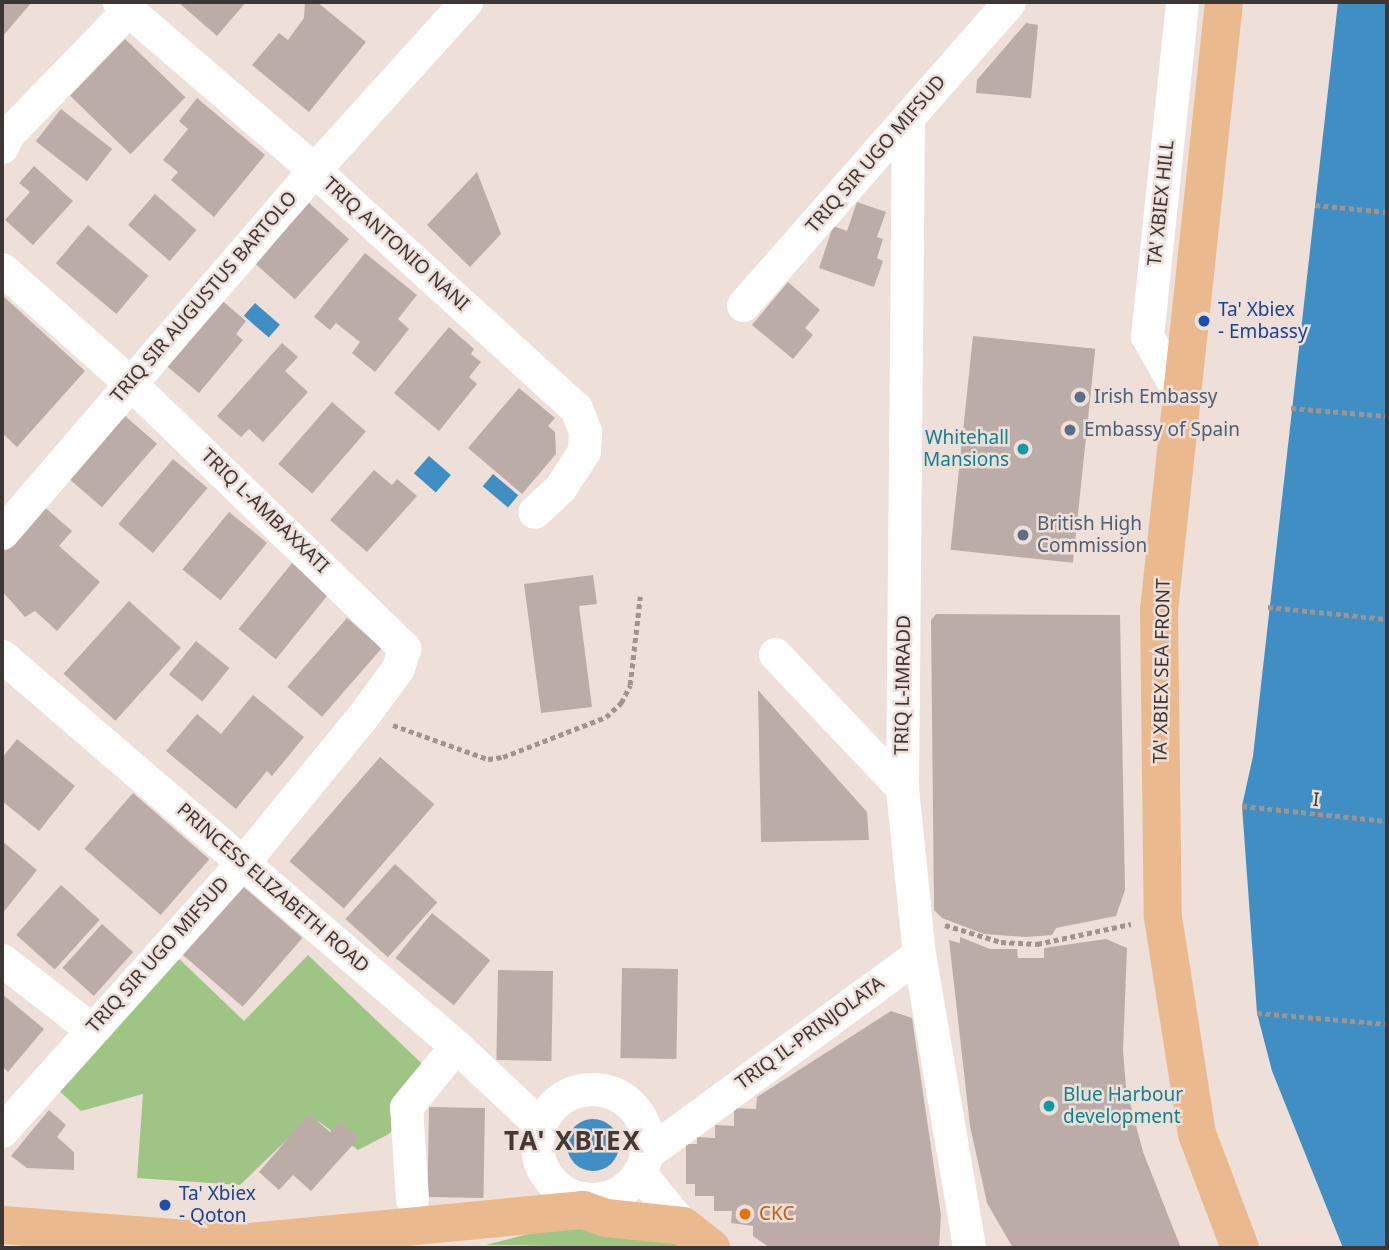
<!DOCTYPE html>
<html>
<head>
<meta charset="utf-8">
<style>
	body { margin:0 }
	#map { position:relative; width:1389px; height:1250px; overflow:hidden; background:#efdfd9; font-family:"Noto Sans",sans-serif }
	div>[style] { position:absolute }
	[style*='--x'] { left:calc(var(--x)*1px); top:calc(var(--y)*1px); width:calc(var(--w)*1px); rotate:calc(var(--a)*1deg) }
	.green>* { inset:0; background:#9fc584 }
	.water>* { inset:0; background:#408fc4; transform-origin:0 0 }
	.round { border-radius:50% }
	.building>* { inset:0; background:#bbaca7; transform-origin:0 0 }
	.path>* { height:4.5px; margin-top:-2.25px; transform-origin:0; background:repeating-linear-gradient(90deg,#9f948f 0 5px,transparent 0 8.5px) }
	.minor>* { height:33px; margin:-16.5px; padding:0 16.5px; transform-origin:16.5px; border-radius:16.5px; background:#fff }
	.minor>.ring { margin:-16.5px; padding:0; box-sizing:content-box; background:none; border:33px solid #fff; border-radius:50% }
	.major>* { height:38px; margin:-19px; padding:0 19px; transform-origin:19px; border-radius:19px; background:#eab98e }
	.dots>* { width:19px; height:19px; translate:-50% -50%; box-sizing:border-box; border:4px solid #efdfd9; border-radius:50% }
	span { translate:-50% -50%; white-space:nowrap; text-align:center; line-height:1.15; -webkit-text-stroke:5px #efdfd9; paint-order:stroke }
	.street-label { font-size:19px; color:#3c3634 }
	.transit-label { font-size:19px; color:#164399 }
	.left { translate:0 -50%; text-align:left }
	.service-label { font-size:19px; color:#4e5e75 }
	.culture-label { font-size:19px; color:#0d838f }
	.right { translate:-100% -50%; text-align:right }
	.food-label { font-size:19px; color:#c56008 }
	.district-label { font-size:26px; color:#453934; font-weight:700; letter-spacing:2px }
	.frame { position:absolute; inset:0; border:4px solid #3c3634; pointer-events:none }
</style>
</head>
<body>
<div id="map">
	<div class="green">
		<i style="clip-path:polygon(175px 955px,244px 1021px,308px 955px,438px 1079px,389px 1134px,358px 1150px,318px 1121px,301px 1126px,240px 1185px,137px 1178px,143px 1094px,81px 1111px,54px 1086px)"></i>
		<i style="clip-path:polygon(613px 1227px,689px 1248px,486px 1245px,540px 1231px)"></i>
	</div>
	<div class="water">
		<i style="clip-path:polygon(1338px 2px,1387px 2px,1387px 1248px,1343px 1248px,1272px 1071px,1257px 1013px,1242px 806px,1253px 756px)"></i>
		<i style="left:255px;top:303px;width:33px;height:17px;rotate:41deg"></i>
		<i style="left:429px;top:456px;width:29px;height:23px;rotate:41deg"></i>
		<i style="left:493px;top:474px;width:33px;height:16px;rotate:40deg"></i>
		<i class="round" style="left:567px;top:1119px;width:52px;height:52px"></i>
	</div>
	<div class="building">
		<i style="clip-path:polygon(2px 2px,32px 2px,2px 37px)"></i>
		<i style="clip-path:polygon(178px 2px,246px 2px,217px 36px)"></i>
		<i style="clip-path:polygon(305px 2px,317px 2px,366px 42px,309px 112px,252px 65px,279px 33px,288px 40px,304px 18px)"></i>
		<i style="clip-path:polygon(1026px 23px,1038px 25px,1031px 98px,976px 93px,977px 80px)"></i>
		<i style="left:125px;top:39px;width:84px;height:79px;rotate:44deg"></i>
		<i style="clip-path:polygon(197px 98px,265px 155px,214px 217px,171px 180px,178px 172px,163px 160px,188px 129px,179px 121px)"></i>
		<i style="left:61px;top:109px;width:65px;height:41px;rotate:38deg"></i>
		<i style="clip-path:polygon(34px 166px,73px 201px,33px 245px,5px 220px,30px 192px,19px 183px)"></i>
		<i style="clip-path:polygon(477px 172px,501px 234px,470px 267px,427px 225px)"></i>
		<i style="left:155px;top:194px;width:55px;height:41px;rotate:41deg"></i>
		<i style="clip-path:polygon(857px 202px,886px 212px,877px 237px,883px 239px,877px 258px,883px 261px,874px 287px,819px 268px,833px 226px,847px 231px)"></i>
		<i style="left:309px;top:203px;width:54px;height:81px;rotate:42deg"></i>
		<i style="left:88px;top:225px;width:79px;height:50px;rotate:40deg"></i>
		<i style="clip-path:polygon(365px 253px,417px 295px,398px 319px,409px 329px,375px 372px,352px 353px,360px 342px,336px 323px,330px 330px,314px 317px)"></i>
		<i style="clip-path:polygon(788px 282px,820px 310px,805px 328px,813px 335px,793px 359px,752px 325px)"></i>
		<i style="clip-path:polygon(2px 295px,85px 371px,17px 447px,2px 433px)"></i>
		<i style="clip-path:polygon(218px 297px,246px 321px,236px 334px,243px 340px,199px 393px,163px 363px)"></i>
		<i style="clip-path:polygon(449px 327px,474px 349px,471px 354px,481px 362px,469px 377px,477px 384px,439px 431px,394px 393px)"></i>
		<i style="left:973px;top:336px;width:123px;height:215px;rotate:6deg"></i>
		<i style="clip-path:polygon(282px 343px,298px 357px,285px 371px,308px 392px,263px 442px,249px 429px,241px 437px,217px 416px)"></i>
		<i style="clip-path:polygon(519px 388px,555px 418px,548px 426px,555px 432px,556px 454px,522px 494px,468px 448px)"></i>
		<i style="left:332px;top:402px;width:45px;height:82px;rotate:41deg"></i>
		<i style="left:117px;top:409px;width:53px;height:84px;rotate:41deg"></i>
		<i style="left:173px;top:459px;width:45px;height:85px;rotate:40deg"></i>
		<i style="clip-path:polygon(374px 470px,392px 485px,397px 479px,417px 496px,367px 552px,330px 520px)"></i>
		<i style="clip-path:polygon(34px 498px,72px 531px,59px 546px,100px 582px,57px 631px,35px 611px,25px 617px,2px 591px,2px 536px)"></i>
		<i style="left:229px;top:512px;width:49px;height:74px;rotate:39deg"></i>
		<i style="left:292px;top:563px;width:48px;height:85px;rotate:39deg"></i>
		<i style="clip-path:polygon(593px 575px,597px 604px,579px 606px,592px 707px,541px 713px,524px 584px)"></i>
		<i style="left:129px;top:601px;width:70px;height:98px;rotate:42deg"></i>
		<i style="clip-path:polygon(936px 614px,1120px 615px,1125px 890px,1116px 916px,1056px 928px,1052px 935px,1026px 937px,984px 934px,942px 918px,934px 910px,931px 620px)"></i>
		<i style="left:347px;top:618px;width:46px;height:91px;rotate:41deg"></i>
		<i style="left:196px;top:641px;width:43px;height:43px;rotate:39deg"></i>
		<i style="clip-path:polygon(758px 690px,867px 812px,869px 840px,761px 842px)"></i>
		<i style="clip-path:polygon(253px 695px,304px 737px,272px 776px,267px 771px,236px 809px,166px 751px,197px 714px,221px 734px)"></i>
		<i style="clip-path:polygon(17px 739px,75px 786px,39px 831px,2px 801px,2px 758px)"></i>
		<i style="left:380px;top:757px;width:72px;height:138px;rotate:41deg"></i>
		<i style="left:133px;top:793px;width:101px;height:74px;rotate:41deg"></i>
		<i style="clip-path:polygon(2px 841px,37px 870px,2px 914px)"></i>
		<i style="left:395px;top:864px;width:57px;height:74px;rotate:42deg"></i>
		<i style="left:239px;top:883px;width:84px;height:91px;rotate:41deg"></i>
		<i style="left:61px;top:885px;width:52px;height:67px;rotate:42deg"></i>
		<i style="left:432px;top:913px;width:75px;height:58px;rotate:39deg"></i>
		<i style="left:102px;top:924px;width:42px;height:59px;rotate:42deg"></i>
		<i style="clip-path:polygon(960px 937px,990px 949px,1017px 949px,1018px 958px,1044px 958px,1044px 948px,1106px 939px,1127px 948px,1123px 1050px,1126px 1087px,1143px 1152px,1181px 1248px,1013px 1248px,987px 1203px,970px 1126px,949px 940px,960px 943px)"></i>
		<i style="left:622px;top:968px;width:56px;height:90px;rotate:1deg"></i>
		<i style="left:498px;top:970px;width:55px;height:90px;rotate:1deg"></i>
		<i style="clip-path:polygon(2px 994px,44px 1029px,8px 1072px,2px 1066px)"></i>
		<i style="clip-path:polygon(891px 1011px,912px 1018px,941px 1215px,939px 1248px,770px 1248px,753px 1236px,753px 1226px,731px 1223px,732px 1211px,714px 1211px,714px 1196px,695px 1196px,695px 1184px,686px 1184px,686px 1144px,697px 1144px,697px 1137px,715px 1138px,715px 1125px,734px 1126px,734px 1108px,756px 1109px,757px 1097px)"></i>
		<i style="left:429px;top:1107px;width:56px;height:90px;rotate:1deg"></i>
		<i style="clip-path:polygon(49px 1110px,66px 1125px,57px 1137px,74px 1152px,74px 1170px,27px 1168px,11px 1156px)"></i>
		<i style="clip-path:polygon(309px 1114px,330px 1132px,339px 1121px,359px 1138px,311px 1191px,293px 1175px,279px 1190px,259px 1172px)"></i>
	</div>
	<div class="path">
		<i style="--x:1315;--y:205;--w:72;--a:5.6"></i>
		<i style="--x:1291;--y:408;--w:96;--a:4.8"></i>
		<i style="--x:1268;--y:607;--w:120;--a:5.8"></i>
		<i style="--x:393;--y:725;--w:101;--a:19.7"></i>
		<i style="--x:488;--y:759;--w:15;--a:-8"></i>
		<i style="--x:503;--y:757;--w:110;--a:-21.2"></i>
		<i style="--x:606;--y:717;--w:21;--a:-43"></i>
		<i style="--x:621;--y:703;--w:20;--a:-63"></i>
		<i style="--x:630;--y:685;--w:89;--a:-83.5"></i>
		<i style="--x:1242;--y:806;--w:146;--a:5.9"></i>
		<i style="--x:945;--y:925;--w:59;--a:16.9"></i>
		<i style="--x:1001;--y:942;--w:36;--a:3"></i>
		<i style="--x:1037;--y:944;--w:96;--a:-12"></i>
		<i style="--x:1257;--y:1013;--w:130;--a:4.8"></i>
	</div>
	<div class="minor">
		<i style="--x:119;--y:2;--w:257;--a:40.7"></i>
		<i style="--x:314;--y:170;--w:354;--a:42.3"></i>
		<i style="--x:576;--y:408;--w:25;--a:69"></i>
		<i style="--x:585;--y:431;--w:20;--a:93"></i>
		<i style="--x:584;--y:451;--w:44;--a:123"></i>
		<i style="--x:560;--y:488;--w:35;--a:137"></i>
		<i style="--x:908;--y:117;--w:671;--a:90.51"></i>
		<i style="--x:902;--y:788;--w:167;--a:84.2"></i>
		<i style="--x:919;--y:954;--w:298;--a:80.3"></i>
		<i style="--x:2;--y:147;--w:13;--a:-67"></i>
		<i style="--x:7;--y:135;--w:175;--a:-45.9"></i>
		<i style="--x:2;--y:269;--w:170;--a:41.7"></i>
		<i style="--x:129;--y:382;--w:383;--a:44"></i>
		<i style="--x:404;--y:648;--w:21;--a:107"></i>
		<i style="--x:398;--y:668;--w:61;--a:126.3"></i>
		<i style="--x:362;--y:717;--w:186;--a:129.3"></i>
		<i style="--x:244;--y:861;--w:363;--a:131.9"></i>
		<i style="--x:743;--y:305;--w:403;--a:-48.7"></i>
		<i style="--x:1181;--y:396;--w:69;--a:-119.5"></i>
		<i style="--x:1147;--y:336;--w:336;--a:-84"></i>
		<i style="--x:2;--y:533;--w:479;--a:-49.3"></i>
		<i style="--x:314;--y:170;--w:227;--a:-47.9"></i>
		<i style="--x:775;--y:654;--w:185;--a:46.5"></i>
		<i style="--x:2;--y:656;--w:599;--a:40.66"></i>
		<i style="--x:456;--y:1046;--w:115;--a:43.2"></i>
		<i style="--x:2;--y:960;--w:113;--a:37.8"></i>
		<i class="ring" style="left:537px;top:1089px;width:77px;height:77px"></i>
		<i style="--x:646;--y:1154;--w:338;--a:-36.2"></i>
		<i style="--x:639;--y:1172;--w:70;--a:50.8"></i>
		<i style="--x:412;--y:1199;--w:92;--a:-93.7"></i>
		<i style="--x:406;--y:1107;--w:79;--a:-50.7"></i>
	</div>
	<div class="major">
		<i style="--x:1224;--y:2;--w:611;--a:96.1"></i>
		<i style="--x:1159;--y:610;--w:307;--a:89.3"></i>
		<i style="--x:1163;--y:917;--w:220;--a:81.1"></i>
		<i style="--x:1197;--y:1134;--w:122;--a:69.3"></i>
		<i style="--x:2;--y:1225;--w:239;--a:4.3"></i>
		<i style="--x:240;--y:1243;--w:345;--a:-5.5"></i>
		<i style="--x:583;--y:1210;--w:24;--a:19"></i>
		<i style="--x:606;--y:1218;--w:77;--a:5.9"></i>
		<i style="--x:683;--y:1226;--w:36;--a:38"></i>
	</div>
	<div class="dots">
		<i style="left:1204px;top:321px;background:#1a4fb4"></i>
		<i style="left:1080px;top:397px;background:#5c6f8a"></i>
		<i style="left:1070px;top:430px;background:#5c6f8a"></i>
		<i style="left:1023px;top:449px;background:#0f9aa8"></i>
		<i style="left:1023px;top:535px;background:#5c6f8a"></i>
		<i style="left:1049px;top:1106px;background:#0f9aa8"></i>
		<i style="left:165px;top:1205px;background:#1a4fb4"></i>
		<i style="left:745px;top:1214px;background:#e8710a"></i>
	</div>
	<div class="street-label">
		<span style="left:876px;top:154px;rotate:-49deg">TRIQ SIR UGO MIFSUD</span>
		<span style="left:1161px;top:203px;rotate:-84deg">TA' XBIEX HILL</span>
		<span style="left:396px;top:244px;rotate:42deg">TRIQ ANTONIO NANI</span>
		<span style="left:204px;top:297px;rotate:-49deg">TRIQ SIR AUGUSTUS BARTOLO</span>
		<span style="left:265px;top:511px;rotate:44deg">TRIQ L-AMBAXXATI</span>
		<span style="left:1162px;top:671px;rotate:-89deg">TA' XBIEX SEA FRONT</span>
		<span style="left:903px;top:685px;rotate:-89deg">TRIQ L-IMRADD</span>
		<span style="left:1316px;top:800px;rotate:6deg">I</span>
		<span style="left:273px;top:888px;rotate:41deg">PRINCESS ELIZABETH ROAD</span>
		<span style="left:158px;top:955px;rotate:-48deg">TRIQ SIR UGO MIFSUD</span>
		<span style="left:810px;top:1033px;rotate:-36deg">TRIQ IL-PRINJOLATA</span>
	</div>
	<div class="transit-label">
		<span class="left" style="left:1218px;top:321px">Ta' Xbiex<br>- Embassy</span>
		<span class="left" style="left:179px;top:1205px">Ta' Xbiex<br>- Qoton</span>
	</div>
	<div class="service-label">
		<span class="left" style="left:1094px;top:397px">Irish Embassy</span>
		<span class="left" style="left:1084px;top:430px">Embassy of Spain</span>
		<span class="left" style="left:1037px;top:535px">British High<br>Commission</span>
	</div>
	<div class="culture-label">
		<span class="right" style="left:1009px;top:449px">Whitehall<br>Mansions</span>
		<span class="left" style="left:1063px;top:1106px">Blue Harbour<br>development</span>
	</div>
	<div class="food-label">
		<span class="left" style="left:759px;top:1214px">CKC</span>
	</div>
	<div class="district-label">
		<span style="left:573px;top:1141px">TA' XBIEX</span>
	</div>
	<div class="frame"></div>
</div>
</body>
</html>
